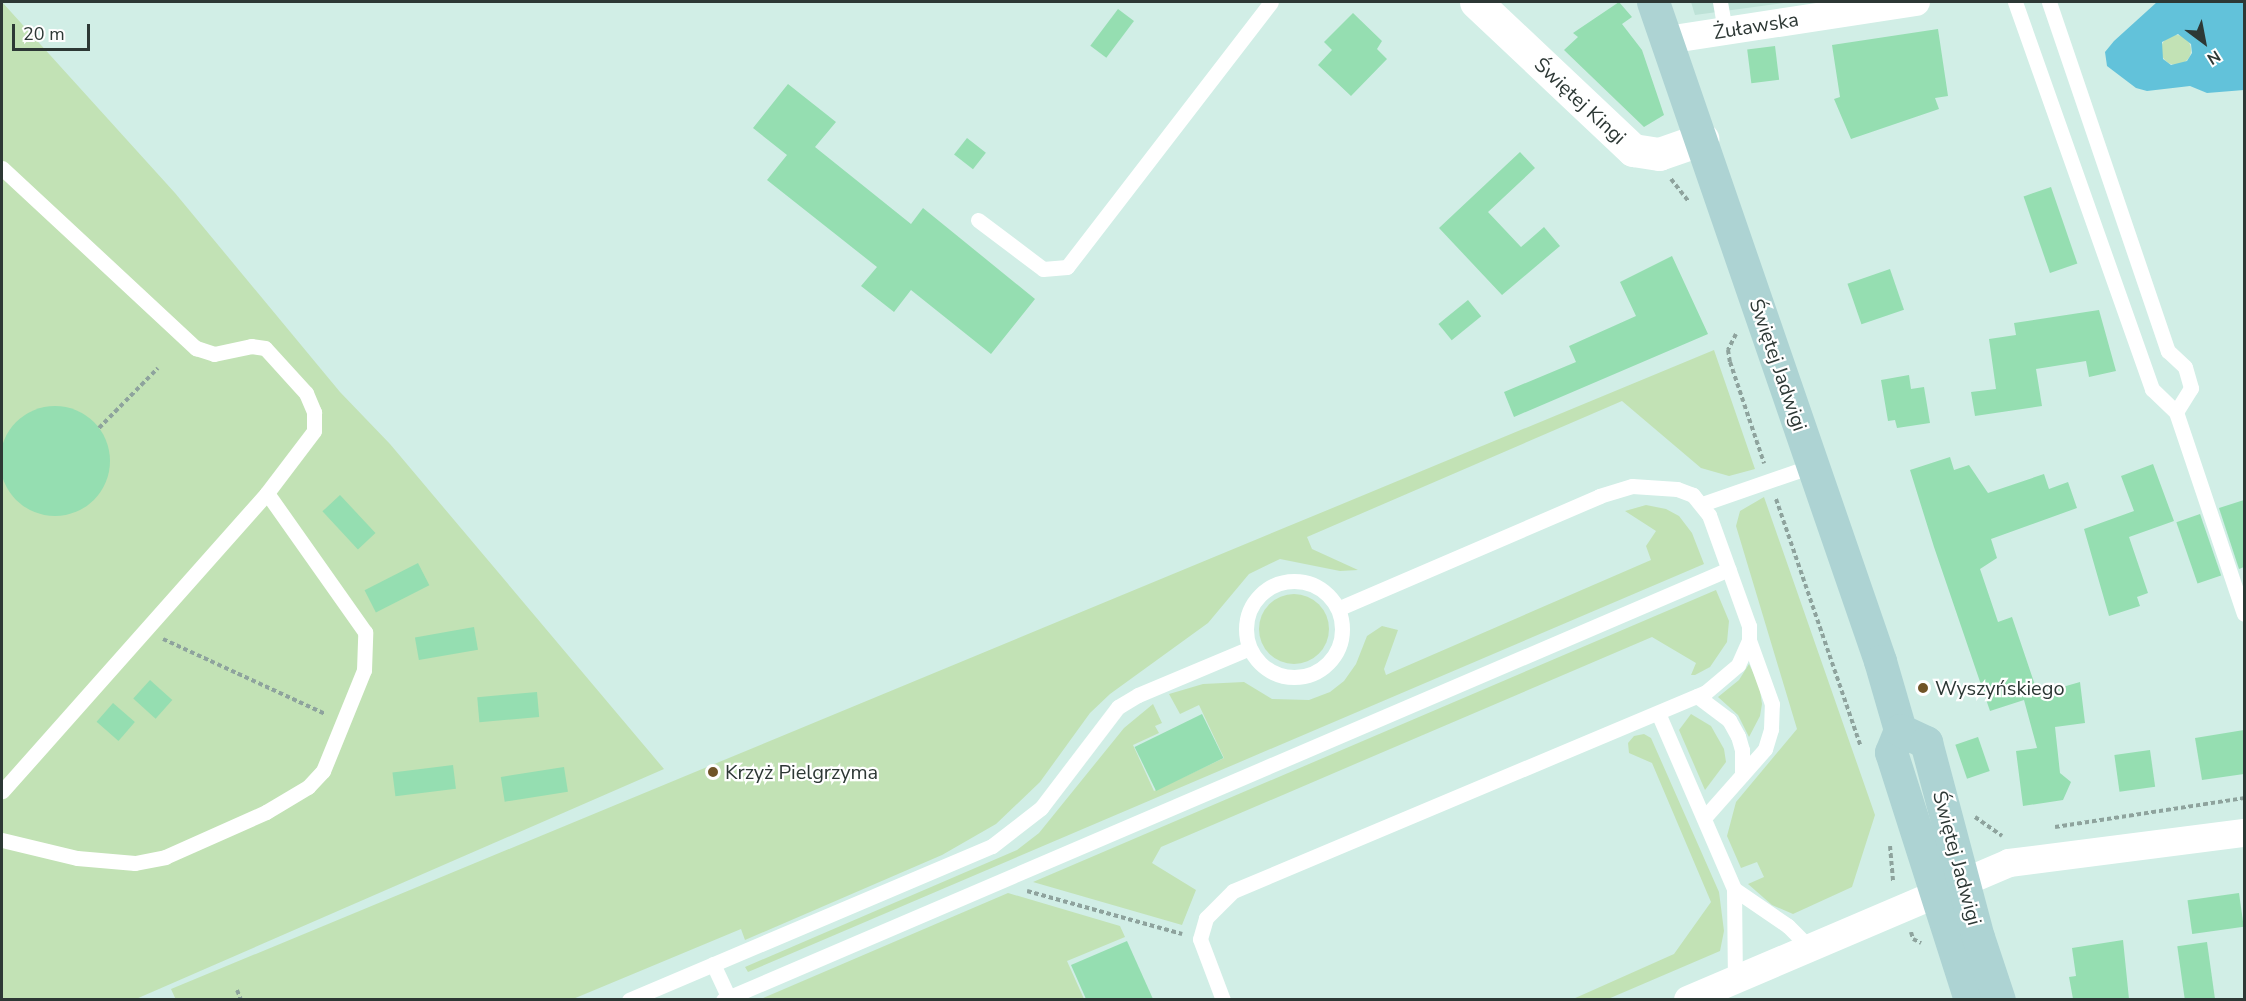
<!DOCTYPE html>
<html>
<head>
<meta charset="utf-8">
<style>
	body { margin:0 }
	#map { position:relative; width:2246px; height:1001px; overflow:hidden; background:#d1eee6; font-family:"Nunito Sans",sans-serif }
	div>[style] { position:absolute }
	[style*='--x'] { left:calc(var(--x)*1px); top:calc(var(--y)*1px); width:calc(var(--w)*1px); rotate:calc(var(--a)*1deg) }
	.built>* { inset:0; background:#bde2d7 }
	.green>* { inset:0; background:#c2e2b5 }
	.round { border-radius:50% }
	.water>* { inset:0; background:#62c2da }
	.building>* { inset:0; background:#95deb1; transform-origin:0 0 }
	.path>* { height:4px; margin-top:-2px; transform-origin:0; background:repeating-linear-gradient(90deg,#8ea39d 0 4.5px,transparent 0 7.5px) }
	.service>* { height:15px; margin:-7.5px; padding:0 7.5px; transform-origin:7.5px; border-radius:7.5px; background:#fff }
	.service>.ring { margin:-7.5px; padding:0; box-sizing:content-box; background:none; border:15px solid #fff; border-radius:50% }
	.minor>* { height:28px; margin:-14px; padding:0 14px; transform-origin:14px; border-radius:14px; background:#fff }
	.tertiary>* { height:33px; margin:-16.5px; padding:0 16.5px; transform-origin:16.5px; border-radius:16.5px; background:#fff }
	.secondary>* { height:33px; margin:-16.5px; padding:0 16.5px; transform-origin:16.5px; border-radius:16.5px; background:#add3d3 }
	.dots>* { width:16px; height:16px; translate:-50% -50%; box-sizing:border-box; border:3px solid #fff; border-radius:50% }
	span { translate:-50% -50%; white-space:nowrap; text-align:center; line-height:1.15; -webkit-text-stroke:4.5px #fff; paint-order:stroke }
	.street-label { font-size:20px; color:#2d3835 }
	.poi-label { font-size:20px; color:#2d3835 }
	.left { translate:0 -50%; text-align:left }
	.frame { position:absolute; inset:0; border:3px solid #2d3835; pointer-events:none }
	.north { position:absolute; left:2174px; top:12px; width:60px; height:60px; -webkit-text-stroke:4px #fff; paint-order:stroke; rotate:148deg; font-size:16px; font-weight:700; line-height:24px; text-align:center; color:#2d3835 }
	.north::after { content:''; display:block; margin:auto; width:21px; height:27px; background:#2d3835; clip-path:polygon(50% 0,100% 100%,50% 72%,0 100%) }
	.scale { position:absolute; left:12px; top:24px; width:78px; height:27px; box-sizing:border-box; border:3px solid #2d3835; border-top:0; padding-left:8px; font-size:18px; line-height:21px; white-space:nowrap; color:#2d3835; -webkit-text-stroke:4px #fff; paint-order:stroke }
</style>
</head>
<body>
<div id="map">
	<div class="built">
		<i style="clip-path:polygon(1691px 2px,1791px 2px,1695px 15px)"></i>
	</div>
	<div class="green">
		<i style="clip-path:polygon(2px 2px,175px 193px,340px 392px,390px 444px,664px 769px,136px 999px,2px 1000px)"></i>
		<i class="round" style="left:2161px;top:35px;width:30px;height:30px"></i>
		<i style="clip-path:polygon(1714px 350px,1755px 469px,1729px 476px,1701px 468px,1622px 401px,1307px 537px,1312px 549px,1358px 570px,1340px 571px,1280px 559px,1249px 574px,1208px 623px,1110px 694px,1090px 713px,1040px 782px,996px 824px,942px 855px,745px 940px,741px 929px,573px 999px,176px 1000px,171px 989px)"></i>
		<i style="clip-path:polygon(1764px 497px,1875px 815px,1852px 887px,1793px 914px,1772px 905px,1748px 884px,1764px 877px,1757px 862px,1741px 868px,1727px 836px,1736px 802px,1797px 729px,1736px 526px,1740px 511px)"></i>
		<i style="clip-path:polygon(1646px 505px,1666px 509px,1679px 516px,1692px 533px,1704px 564px,748px 972px,745px 967px,1017px 850px,1039px 833px,1124px 728px,1153px 704px,1162px 723px,1155px 726px,1159px 733px,1133px 745px,1154px 791px,1224px 758px,1199px 705px,1180px 714px,1169px 694px,1203px 684px,1244px 682px,1272px 699px,1309px 700px,1330px 692px,1344px 681px,1356px 664px,1367px 636px,1382px 626px,1398px 630px,1384px 669px,1386px 675px,1651px 560px,1646px 546px,1656px 531px,1625px 511px)"></i>
		<i style="clip-path:polygon(1716px 590px,1729px 621px,1727px 642px,1710px 667px,1695px 675px,1691px 675px,1696px 663px,1652px 637px,1161px 847px,1152px 863px,1196px 890px,1182px 925px,1033px 882px)"></i>
		<i class="round" style="left:1259px;top:594px;width:70px;height:70px"></i>
		<i style="clip-path:polygon(1749px 664px,1759px 684px,1762px 704px,1760px 716px,1749px 737px,1738px 715px,1718px 697px,1739px 680px)"></i>
		<i style="clip-path:polygon(1691px 714px,1711px 726px,1724px 749px,1726px 762px,1705px 790px,1679px 730px)"></i>
		<i style="clip-path:polygon(1644px 734px,1651px 738px,1719px 892px,1724px 931px,1720px 951px,1608px 999px,1573px 999px,1674px 954px,1711px 902px,1652px 763px,1629px 753px,1628px 743px,1634px 736px)"></i>
		<i style="clip-path:polygon(1008px 893px,1120px 926px,1125px 937px,1067px 961px,1084px 999px,761px 999px)"></i>
	</div>
	<div class="water">
		<i style="clip-path:polygon(evenodd,2157px 2px,2244px 2px,2244px 90px,2207px 93px,2190px 86px,2147px 91px,2136px 88px,2107px 66px,2105px 52px,2114px 41px,2157px 2px,2178px 34px,2191px 44px,2192px 53px,2187px 61px,2171px 65px,2163px 59px,2162px 42px,2178px 34px)"></i>
	</div>
	<div class="building">
		<i style="clip-path:polygon(1619px 2px,1632px 17px,1622px 24px,1642px 50px,1664px 115px,1644px 127px,1564px 50px,1578px 37px,1573px 33px)"></i>
		<i style="left:1118px;top:9px;width:20px;height:46px;rotate:37deg"></i>
		<i style="clip-path:polygon(1353px 13px,1382px 41px,1377px 49px,1387px 59px,1351px 96px,1318px 65px,1332px 50px,1324px 42px)"></i>
		<i style="clip-path:polygon(1938px 29px,1948px 96px,1935px 98px,1939px 109px,1851px 139px,1834px 99px,1840px 97px,1832px 45px)"></i>
		<i style="left:1775px;top:46px;width:34px;height:28px;rotate:83deg"></i>
		<i style="clip-path:polygon(788px 84px,836px 122px,815px 147px,911px 224px,923px 208px,1035px 299px,991px 354px,911px 290px,894px 312px,861px 286px,877px 267px,767px 180px,787px 155px,753px 128px)"></i>
		<i style="left:967px;top:138px;width:24px;height:21px;rotate:38deg"></i>
		<i style="clip-path:polygon(1520px 152px,1535px 168px,1488px 212px,1521px 247px,1544px 227px,1560px 246px,1502px 295px,1439px 228px)"></i>
		<i style="left:2051px;top:187px;width:81px;height:29px;rotate:71deg"></i>
		<i style="clip-path:polygon(1672px 256px,1708px 334px,1514px 417px,1504px 392px,1576px 362px,1569px 346px,1636px 316px,1620px 282px)"></i>
		<i style="left:1890px;top:269px;width:43px;height:45px;rotate:71deg"></i>
		<i style="left:1468px;top:300px;width:21px;height:38px;rotate:51deg"></i>
		<i style="clip-path:polygon(2099px 310px,2116px 371px,2089px 377px,2086px 361px,2036px 369px,2042px 406px,1975px 416px,1971px 392px,1996px 389px,1989px 339px,2016px 335px,2014px 323px)"></i>
		<i style="clip-path:polygon(1909px 375px,1911px 389px,1924px 387px,1930px 423px,1897px 428px,1895px 420px,1888px 421px,1881px 380px)"></i>
		<i class="round" style="left:0;top:406px;width:110px;height:110px"></i>
		<i style="clip-path:polygon(1950px 457px,1954px 470px,1969px 465px,1988px 493px,2044px 474px,2049px 489px,2068px 482px,2077px 508px,1991px 539px,1997px 558px,1980px 569px,1998px 622px,2012px 617px,2038px 694px,2080px 682px,2085px 723px,2055px 727px,2060px 773px,2071px 782px,2063px 800px,2023px 806px,2016px 751px,2037px 748px,2024px 700px,1990px 711px,1934px 547px,1910px 470px)"></i>
		<i style="clip-path:polygon(2153px 464px,2174px 521px,2129px 537px,2148px 593px,2137px 597px,2140px 606px,2109px 616px,2084px 529px,2134px 511px,2121px 476px)"></i>
		<i style="left:340px;top:495px;width:52px;height:24px;rotate:47deg"></i>
		<i style="clip-path:polygon(2244px 500px,2244px 567px,2239px 569px,2219px 508px)"></i>
		<i style="left:2200px;top:514px;width:65px;height:25px;rotate:71deg"></i>
		<i style="left:418px;top:563px;width:25px;height:60px;rotate:63deg"></i>
		<i style="left:474px;top:627px;width:23px;height:60px;rotate:80deg"></i>
		<i style="left:150px;top:680px;width:30px;height:25px;rotate:42deg"></i>
		<i style="left:537px;top:692px;width:25px;height:60px;rotate:85deg"></i>
		<i style="left:113px;top:703px;width:29px;height:25px;rotate:41deg"></i>
		<i style="left:1202px;top:714px;width:49px;height:75px;rotate:64deg"></i>
		<i style="clip-path:polygon(2244px 730px,2244px 774px,2202px 780px,2195px 738px)"></i>
		<i style="left:1978px;top:737px;width:36px;height:24px;rotate:71deg"></i>
		<i style="left:2150px;top:750px;width:37px;height:36px;rotate:82deg"></i>
		<i style="left:453px;top:765px;width:24px;height:61px;rotate:83deg"></i>
		<i style="left:564px;top:767px;width:25px;height:64px;rotate:81deg"></i>
		<i style="left:2239px;top:893px;width:34px;height:52px;rotate:82deg"></i>
		<i style="clip-path:polygon(2123px 940px,2129px 999px,2073px 999px,2069px 977px,2076px 976px,2072px 948px)"></i>
		<i style="clip-path:polygon(1127px 941px,1153px 999px,1086px 999px,1071px 965px)"></i>
		<i style="left:2207px;top:942px;width:58px;height:30px;rotate:82deg"></i>
	</div>
	<div class="path">
		<i style="--x:1671;--y:179;--w:29;--a:52"></i>
		<i style="--x:1736;--y:334;--w:18;--a:117"></i>
		<i style="--x:1728;--y:350;--w:12;--a:81"></i>
		<i style="--x:1730;--y:362;--w:107;--a:71.4"></i>
		<i style="--x:99;--y:428;--w:84;--a:-45.5"></i>
		<i style="--x:1776;--y:499;--w:262;--a:71.1"></i>
		<i style="--x:163;--y:639;--w:179;--a:24.8"></i>
		<i style="--x:1975;--y:817;--w:33;--a:35"></i>
		<i style="--x:2055;--y:827;--w:191;--a:-8.7"></i>
		<i style="--x:1890;--y:846;--w:37;--a:85"></i>
		<i style="--x:1027;--y:891;--w:161;--a:15.5"></i>
		<i style="--x:1911;--y:932;--w:7;--a:74"></i>
		<i style="--x:1913;--y:939;--w:9;--a:27"></i>
		<i style="--x:237;--y:990;--w:11;--a:68"></i>
	</div>
	<div class="service">
		<i style="--x:1720;--y:2;--w:29;--a:80"></i>
		<i style="--x:2015;--y:2;--w:411;--a:70.5"></i>
		<i style="--x:2152;--y:389;--w:33;--a:44"></i>
		<i style="--x:2049;--y:2;--w:369;--a:71.2"></i>
		<i style="--x:2168;--y:351;--w:23;--a:43"></i>
		<i style="--x:2185;--y:367;--w:22;--a:74"></i>
		<i style="--x:2191;--y:388;--w:28;--a:122"></i>
		<i style="--x:2176;--y:412;--w:213;--a:71.4"></i>
		<i style="--x:2;--y:168;--w:265;--a:42.9"></i>
		<i style="--x:196;--y:348;--w:19;--a:18"></i>
		<i style="--x:214;--y:354;--w:38;--a:-12"></i>
		<i style="--x:251;--y:346;--w:14;--a:8"></i>
		<i style="--x:265;--y:348;--w:61;--a:47.7"></i>
		<i style="--x:306;--y:393;--w:21;--a:67"></i>
		<i style="--x:314;--y:412;--w:19;--a:90"></i>
		<i style="--x:314;--y:431;--w:78;--a:127.2"></i>
		<i style="--x:267;--y:493;--w:399;--a:131.6"></i>
		<i style="--x:978;--y:220;--w:81;--a:37"></i>
		<i style="--x:1043;--y:269;--w:24;--a:-5"></i>
		<i style="--x:1067;--y:267;--w:334;--a:-52.4"></i>
		<i style="--x:1702;--y:504;--w:116;--a:-19.1"></i>
		<i class="ring" style="left:1246px;top:581px;width:81px;height:81px"></i>
		<i style="--x:1697;--y:696;--w:40;--a:37"></i>
		<i style="--x:1729;--y:720;--w:18;--a:61"></i>
		<i style="--x:1738;--y:736;--w:15;--a:74"></i>
		<i style="--x:1742;--y:750;--w:25;--a:90"></i>
		<i style="--x:1658;--y:713;--w:192;--a:66.6"></i>
		<i style="--x:1734;--y:889;--w:90;--a:89.4"></i>
		<i style="--x:1704;--y:818;--w:92;--a:-48.5"></i>
		<i style="--x:1765;--y:749;--w:21;--a:-73"></i>
		<i style="--x:1771;--y:729;--w:25;--a:-88"></i>
		<i style="--x:1772;--y:704;--w:68;--a:-109.8"></i>
		<i style="--x:2;--y:840;--w:77;--a:13.5"></i>
		<i style="--x:77;--y:858;--w:58;--a:4.9"></i>
		<i style="--x:135;--y:863;--w:31;--a:-11"></i>
		<i style="--x:165;--y:857;--w:111;--a:-24"></i>
		<i style="--x:266;--y:812;--w:49;--a:-30.8"></i>
		<i style="--x:308;--y:787;--w:22;--a:-47"></i>
		<i style="--x:323;--y:771;--w:109;--a:-67.9"></i>
		<i style="--x:364;--y:670;--w:38;--a:-88"></i>
		<i style="--x:365;--y:632;--w:170;--a:-125.2"></i>
		<i style="--x:1734;--y:889;--w:65;--a:34.4"></i>
		<i style="--x:1788;--y:926;--w:30;--a:45"></i>
		<i style="--x:713;--y:964;--w:40;--a:65"></i>
		<i style="--x:629;--y:1000;--w:394;--a:-23"></i>
		<i style="--x:992;--y:846;--w:62;--a:-37.8"></i>
		<i style="--x:1041;--y:808;--w:127;--a:-52.7"></i>
		<i style="--x:1118;--y:707;--w:23;--a:-31"></i>
		<i style="--x:1138;--y:695;--w:121;--a:-22.8"></i>
		<i style="--x:723;--y:1000;--w:1094;--a:-23.19"></i>
		<i style="--x:1223;--y:1000;--w:65;--a:-110.7"></i>
		<i style="--x:1200;--y:939;--w:22;--a:-74"></i>
		<i style="--x:1206;--y:918;--w:38;--a:-45"></i>
		<i style="--x:1233;--y:891;--w:513;--a:-22.82"></i>
		<i style="--x:1706;--y:692;--w:42;--a:-40.2"></i>
		<i style="--x:1738;--y:665;--w:27;--a:-66"></i>
		<i style="--x:1749;--y:640;--w:14;--a:-90"></i>
		<i style="--x:1749;--y:626;--w:118;--a:-109.8"></i>
		<i style="--x:1709;--y:515;--w:26;--a:-129"></i>
		<i style="--x:1693;--y:495;--w:17;--a:-159"></i>
		<i style="--x:1677;--y:489;--w:45;--a:-176.2"></i>
		<i style="--x:1632;--y:486;--w:34;--a:163"></i>
		<i style="--x:1600;--y:496;--w:285;--a:156.7"></i>
	</div>
	<div class="minor">
		<i style="--x:1667;--y:40;--w:252;--a:-8.7"></i>
		<i style="--x:1688;--y:1000;--w:349;--a:-23.1"></i>
		<i style="--x:2009;--y:863;--w:237;--a:-7.3"></i>
	</div>
	<div class="tertiary">
		<i style="--x:1476;--y:2;--w:216;--a:43.3"></i>
		<i style="--x:1633;--y:150;--w:26;--a:9"></i>
		<i style="--x:1659;--y:154;--w:46;--a:-19.2"></i>
	</div>
	<div class="secondary">
		<i style="--x:1653;--y:2;--w:697;--a:70.99"></i>
		<i style="--x:1880;--y:661;--w:72;--a:73.8"></i>
		<i style="--x:1900;--y:730;--w:24;--a:112"></i>
		<i style="--x:1891;--y:752;--w:260;--a:72.3"></i>
		<i style="--x:1900;--y:730;--w:29;--a:25"></i>
		<i style="--x:1926;--y:742;--w:202;--a:75.1"></i>
		<i style="--x:1978;--y:937;--w:66;--a:71.6"></i>
	</div>
	<div class="dots">
		<i style="left:1923px;top:688px;background:#705427"></i>
		<i style="left:713px;top:772px;background:#705427"></i>
	</div>
	<div class="street-label">
		<span style="left:1756px;top:26px;rotate:-9deg">Żuławska</span>
		<span style="left:1580px;top:101px;rotate:43deg">Świętej Kingi</span>
		<span style="left:1778px;top:365px;rotate:71deg">Świętej Jadwigi</span>
		<span style="left:1957px;top:858px;rotate:75deg">Świętej Jadwigi</span>
	</div>
	<div class="poi-label">
		<span class="left" style="left:1935px;top:688px">Wyszyńskiego</span>
		<span class="left" style="left:725px;top:772px">Krzyż Pielgrzyma</span>
	</div>
	<div class="frame"></div>
	<div class="north">N</div>
	<div class="scale">20 m</div>
</div>
</body>
</html>
